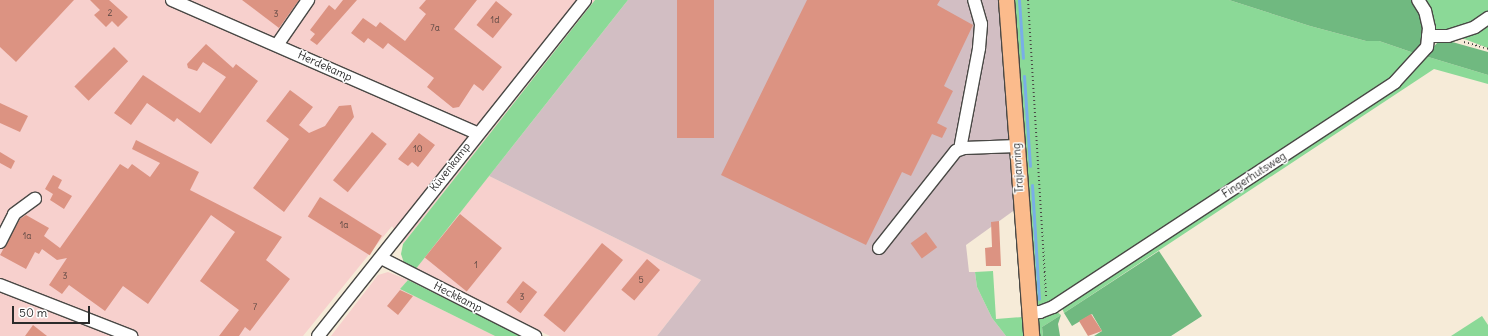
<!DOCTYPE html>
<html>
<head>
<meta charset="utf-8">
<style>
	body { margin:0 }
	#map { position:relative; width:1488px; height:336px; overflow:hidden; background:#f6ebd8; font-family:Delius,sans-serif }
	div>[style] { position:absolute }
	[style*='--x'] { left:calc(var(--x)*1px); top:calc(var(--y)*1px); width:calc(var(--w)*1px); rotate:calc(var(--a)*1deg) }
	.built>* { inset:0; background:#f7d0cd }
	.industrial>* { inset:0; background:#d2bec3 }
	.green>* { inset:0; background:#8bd997 }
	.forest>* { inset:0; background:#70b980 }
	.stream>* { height:3px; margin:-1.5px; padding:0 1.5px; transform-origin:1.5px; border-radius:1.5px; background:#79aee7 }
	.building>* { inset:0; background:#dc9382; transform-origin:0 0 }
	.path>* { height:2px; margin-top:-1px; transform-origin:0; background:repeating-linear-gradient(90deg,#494845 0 1px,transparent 0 4px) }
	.roads { filter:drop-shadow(1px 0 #494845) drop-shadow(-1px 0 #494845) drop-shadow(0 1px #494845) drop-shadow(0 -1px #494845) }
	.minor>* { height:12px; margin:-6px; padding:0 6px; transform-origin:6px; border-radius:6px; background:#fff }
	.major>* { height:15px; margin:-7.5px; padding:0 7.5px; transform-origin:7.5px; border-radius:7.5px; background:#fbbb8c }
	span { translate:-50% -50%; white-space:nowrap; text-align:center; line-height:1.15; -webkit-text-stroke:3px #fff; paint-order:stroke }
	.number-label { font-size:9px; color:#574541 }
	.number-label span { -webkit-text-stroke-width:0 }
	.street-label { font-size:11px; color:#2b2b2b }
	.scale { position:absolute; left:12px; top:306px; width:78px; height:18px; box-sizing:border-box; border:2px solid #2b2b2b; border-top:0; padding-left:5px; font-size:12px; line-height:14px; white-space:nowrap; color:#2b2b2b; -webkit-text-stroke:3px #fff; paint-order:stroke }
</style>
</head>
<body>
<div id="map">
	<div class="built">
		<i style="clip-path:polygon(0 0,595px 0,403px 244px,392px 226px,303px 336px,0 336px)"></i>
		<i style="clip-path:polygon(489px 176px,701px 280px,657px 336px,550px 336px,415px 270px)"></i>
		<i style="clip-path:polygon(388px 272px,408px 280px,400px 289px,495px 336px,331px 336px,378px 275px)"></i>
	</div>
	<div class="industrial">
		<i style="clip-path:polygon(628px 0,998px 0,1016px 209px,966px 245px,969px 272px,975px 272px,977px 287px,992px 318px,1006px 336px,657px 336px,701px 280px,489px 176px)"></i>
	</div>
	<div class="green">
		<i style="clip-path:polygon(595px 0,628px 0,415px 270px,404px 263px,401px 254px,403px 244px)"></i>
		<i style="clip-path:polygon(1013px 0,1229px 0,1310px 26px,1366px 41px,1379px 41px,1417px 54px,1407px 68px,1050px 306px,1035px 307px)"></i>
		<i style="clip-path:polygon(1420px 0,1488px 0,1488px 15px,1459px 31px,1437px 31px,1432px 28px)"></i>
		<i style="clip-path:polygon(1488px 21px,1488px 48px,1459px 37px)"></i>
		<i style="clip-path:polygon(1425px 56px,1488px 75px,1488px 84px,1434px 69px,1064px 313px,1061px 305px)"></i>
		<i style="clip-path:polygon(993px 271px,996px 319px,1023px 317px,1024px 336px,1006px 336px,992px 318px,977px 287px,975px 272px)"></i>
		<i style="clip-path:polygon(408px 280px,521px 336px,495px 336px,400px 289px)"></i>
		<i style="clip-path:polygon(1053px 309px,1061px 315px,1042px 327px,1043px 336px,1036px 336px,1034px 321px)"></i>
		<i style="clip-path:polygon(1482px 316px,1488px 325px,1488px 336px,1451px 336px)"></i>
	</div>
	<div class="forest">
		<i style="clip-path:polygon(1229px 0,1413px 0,1425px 22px,1422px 45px,1417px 54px,1379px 41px,1366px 41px,1310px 26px)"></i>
		<i style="clip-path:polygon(1445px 40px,1488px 52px,1488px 75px,1425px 56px,1439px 41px)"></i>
		<i style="clip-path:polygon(1159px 251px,1202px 316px,1171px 336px,1094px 336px,1102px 331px,1092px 314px,1072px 326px,1064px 313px)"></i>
		<i style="clip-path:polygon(1061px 315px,1058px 324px,1060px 336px,1043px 336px,1042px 327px)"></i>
	</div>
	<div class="stream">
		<i style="--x:1019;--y:0;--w:58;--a:86.1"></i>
		<i style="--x:1024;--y:76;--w:90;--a:86.2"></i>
		<i style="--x:1032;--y:185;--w:114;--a:86.5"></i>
	</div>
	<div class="building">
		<i style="clip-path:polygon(0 0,74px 0,16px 62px,0 47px)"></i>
		<i style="clip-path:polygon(90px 0,109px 0,128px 17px,118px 27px,112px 21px,106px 27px,94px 15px,100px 10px)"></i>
		<i style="clip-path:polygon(242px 0,299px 0,279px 28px)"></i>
		<i style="clip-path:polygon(343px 0,357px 0,317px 45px,310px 40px,315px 34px,310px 30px,329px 5px,335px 10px)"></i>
		<i style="clip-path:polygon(426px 0,477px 0,454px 29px,502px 67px,483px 91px,474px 84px,459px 107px,453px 108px,427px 87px,434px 78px,388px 43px,383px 49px,368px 38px,364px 43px,351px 33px,363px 18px,376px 27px,380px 22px,405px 41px,426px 14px,419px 8px)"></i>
		<i style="left:677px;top:0;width:37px;height:138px"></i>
		<i style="clip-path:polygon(807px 0,940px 0,937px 5px,973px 25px,944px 86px,953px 91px,937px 123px,947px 128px,942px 138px,932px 134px,911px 176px,902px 172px,866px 245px,721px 175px)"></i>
		<i style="left:496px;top:1px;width:21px;height:31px;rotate:39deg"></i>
		<i style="clip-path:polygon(206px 44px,233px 68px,236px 64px,258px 81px,211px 144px,177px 118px,174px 122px,147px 103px,131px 125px,114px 113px,143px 75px,200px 113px,226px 77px,203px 62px,197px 71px,188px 68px,187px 64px)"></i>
		<i style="left:114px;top:47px;width:20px;height:56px;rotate:45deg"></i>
		<i style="clip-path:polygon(290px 90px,313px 107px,299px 125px,309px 133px,325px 126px,339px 106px,351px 105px,354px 117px,284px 212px,253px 188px,289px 139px,266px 121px)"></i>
		<i style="clip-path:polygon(0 103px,28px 116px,20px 132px,0 123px)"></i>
		<i style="left:372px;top:132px;width:19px;height:62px;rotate:39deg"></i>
		<i style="clip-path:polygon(419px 133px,435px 145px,418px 167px,412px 162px,408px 166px,398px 159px)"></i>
		<i style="clip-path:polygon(136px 140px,199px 172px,190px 190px,282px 237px,266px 260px,290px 279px,250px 331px,245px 327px,239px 336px,219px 336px,239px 310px,200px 281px,235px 232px,211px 215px,148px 304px,123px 286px,105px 311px,69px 285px,62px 294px,49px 285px,67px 258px,57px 260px,42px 249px,39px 254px,35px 252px,26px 269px,0 255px,20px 219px,26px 215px,49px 228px,44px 236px,60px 248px,120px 164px,128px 169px,132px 164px,150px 177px,160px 163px,132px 149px)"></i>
		<i style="clip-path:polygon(0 152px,15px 161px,11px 169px,0 163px)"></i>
		<i style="clip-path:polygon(53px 175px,62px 180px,58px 188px,72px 196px,64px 209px,50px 200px,53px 194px,45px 189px)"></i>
		<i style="left:320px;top:197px;width:73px;height:23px;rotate:32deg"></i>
		<i style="left:460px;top:214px;width:54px;height:56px;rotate:39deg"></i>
		<i style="clip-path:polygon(999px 221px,1001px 266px,986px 266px,985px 248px,992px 247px,991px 222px)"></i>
		<i style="left:926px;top:232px;width:19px;height:19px;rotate:54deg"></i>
		<i style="left:602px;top:243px;width:27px;height:93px;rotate:39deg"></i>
		<i style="left:647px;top:259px;width:17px;height:40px;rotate:40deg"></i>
		<i style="left:523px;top:281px;width:18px;height:27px;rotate:38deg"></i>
		<i style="clip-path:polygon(400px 290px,413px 296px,398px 315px,387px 306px)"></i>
		<i style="clip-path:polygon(1091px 314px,1102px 331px,1088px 336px,1079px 321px)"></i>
		<i style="clip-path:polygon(33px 325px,47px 336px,25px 336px)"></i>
	</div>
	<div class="path">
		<i style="--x:1028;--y:0;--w:299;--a:86.5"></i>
		<i style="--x:1464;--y:42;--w:25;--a:16"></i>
	</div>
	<div class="roads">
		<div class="minor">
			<i style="--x:172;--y:0;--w:333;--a:23.6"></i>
			<i style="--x:1428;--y:36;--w:20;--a:0"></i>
			<i style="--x:1448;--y:36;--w:28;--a:-18"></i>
			<i style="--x:1475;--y:27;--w:16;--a:-35"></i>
			<i style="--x:277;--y:45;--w:55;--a:-55.4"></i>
			<i style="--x:960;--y:149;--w:103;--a:-79.3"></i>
			<i style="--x:979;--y:48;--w:24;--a:-85"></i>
			<i style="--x:981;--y:24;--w:25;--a:-106"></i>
			<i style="--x:0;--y:242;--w:31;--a:-63"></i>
			<i style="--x:14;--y:214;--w:26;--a:-36"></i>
			<i style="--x:879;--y:248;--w:124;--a:-51.6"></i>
			<i style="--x:956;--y:151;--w:9;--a:-21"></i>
			<i style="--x:964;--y:148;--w:53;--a:-2.2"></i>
			<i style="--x:381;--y:258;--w:173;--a:26.9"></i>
			<i style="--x:0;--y:285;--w:141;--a:21.3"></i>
			<i style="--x:1029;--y:313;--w:11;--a:-5"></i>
			<i style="--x:1040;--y:312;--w:14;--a:-21"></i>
			<i style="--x:1053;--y:307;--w:409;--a:-33.3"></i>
			<i style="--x:1395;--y:82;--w:47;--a:-47.6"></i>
			<i style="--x:1427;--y:47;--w:19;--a:-84"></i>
			<i style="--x:1429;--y:28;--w:17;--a:-103"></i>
			<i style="--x:1425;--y:11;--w:13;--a:-122"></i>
			<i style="--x:318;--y:336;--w:429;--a:-51.5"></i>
		</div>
		<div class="major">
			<i style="--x:1006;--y:0;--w:337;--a:85.7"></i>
		</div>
	</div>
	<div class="number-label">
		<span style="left:110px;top:13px">2</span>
		<span style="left:276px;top:14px">3</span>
		<span style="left:495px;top:20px">1d</span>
		<span style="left:435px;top:28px">7a</span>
		<span style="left:418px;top:149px">10</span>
		<span style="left:344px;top:225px">1a</span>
		<span style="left:27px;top:236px">1a</span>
		<span style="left:476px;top:265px">1</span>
		<span style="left:65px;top:276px">3</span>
		<span style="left:641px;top:280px">5</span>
		<span style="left:522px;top:297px">3</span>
		<span style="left:255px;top:307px">7</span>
	</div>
	<div class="street-label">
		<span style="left:325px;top:66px;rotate:24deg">Herdekamp</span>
		<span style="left:450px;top:167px;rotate:-52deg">Küvenkamp</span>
		<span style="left:1018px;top:168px;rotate:-94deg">Trajanring</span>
		<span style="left:1254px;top:175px;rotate:-33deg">Fingerhutsweg</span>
		<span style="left:458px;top:297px;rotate:27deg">Heckkamp</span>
	</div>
	<div class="scale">50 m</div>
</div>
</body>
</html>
